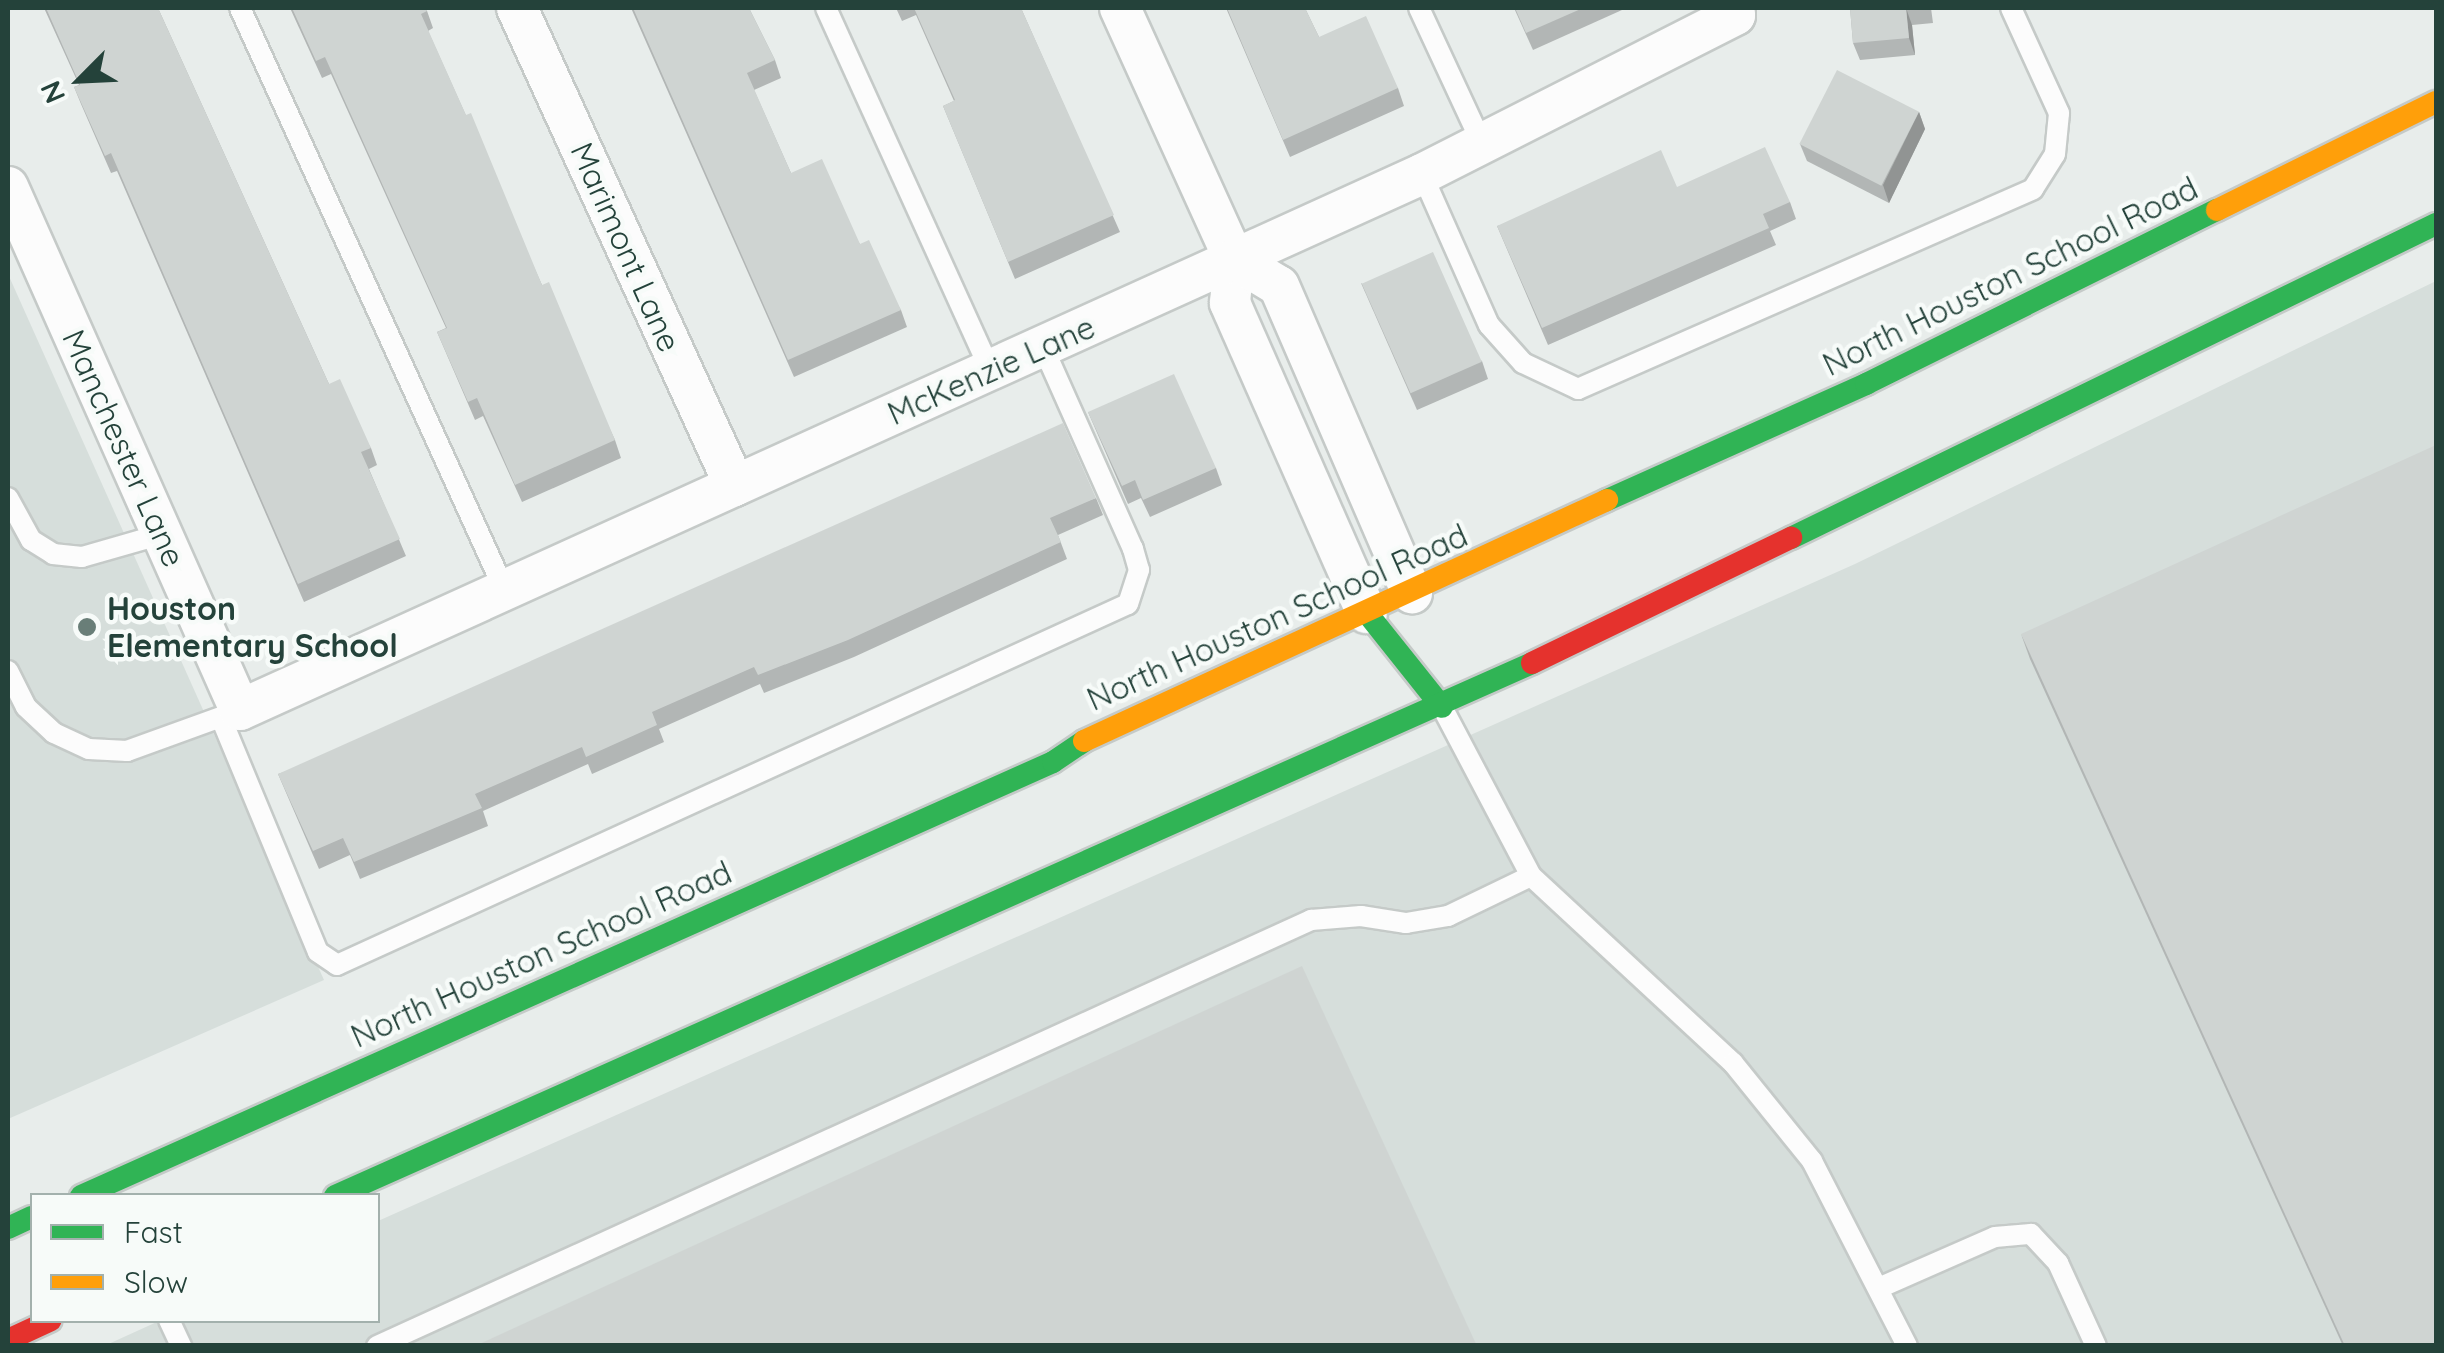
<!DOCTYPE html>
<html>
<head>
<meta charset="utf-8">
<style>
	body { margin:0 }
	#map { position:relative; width:2444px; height:1353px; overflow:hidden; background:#e8edeb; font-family:Quicksand,sans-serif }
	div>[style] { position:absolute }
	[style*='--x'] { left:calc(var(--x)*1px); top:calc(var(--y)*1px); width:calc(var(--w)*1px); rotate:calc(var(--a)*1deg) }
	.built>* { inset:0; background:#d6dedb }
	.roads { filter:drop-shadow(2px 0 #c5cac8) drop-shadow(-2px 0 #c5cac8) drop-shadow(0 2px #c5cac8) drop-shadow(0 -2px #c5cac8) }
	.lane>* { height:20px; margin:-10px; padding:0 10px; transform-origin:10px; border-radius:10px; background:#fcfcfc }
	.street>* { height:40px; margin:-20px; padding:0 20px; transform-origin:20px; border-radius:20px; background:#fcfcfc }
	.fast>* { height:22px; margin:-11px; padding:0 11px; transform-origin:11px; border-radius:11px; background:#30b455 }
	.slow>* { height:22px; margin:-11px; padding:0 11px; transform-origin:11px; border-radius:11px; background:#ff9f0a }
	.jam>* { height:22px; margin:-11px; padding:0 11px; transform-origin:11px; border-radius:11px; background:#e5322d }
	.wall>* { inset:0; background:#b2b6b5 }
	.shaded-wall>* { inset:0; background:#919493 }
	.building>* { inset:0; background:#cfd4d2; transform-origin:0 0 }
	.dots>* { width:28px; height:28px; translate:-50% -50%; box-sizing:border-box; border:5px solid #f7fbf9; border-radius:50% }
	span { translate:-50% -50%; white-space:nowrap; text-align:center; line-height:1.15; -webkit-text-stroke:9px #f7fbf9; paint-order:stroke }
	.street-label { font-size:32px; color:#24423a }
	.poi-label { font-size:32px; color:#24423a; font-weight:700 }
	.left { translate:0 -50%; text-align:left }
	.frame { position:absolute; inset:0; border:10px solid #24423a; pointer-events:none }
	.legend { position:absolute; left:30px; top:1193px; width:350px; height:130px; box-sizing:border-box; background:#f7fbf9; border:2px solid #a3b1ad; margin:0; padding:12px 18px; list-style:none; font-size:30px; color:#24423a }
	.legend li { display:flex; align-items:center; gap:20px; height:50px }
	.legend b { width:50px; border:2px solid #a3b1ad }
	.north { position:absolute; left:30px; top:30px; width:100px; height:100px; -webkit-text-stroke:8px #f7fbf9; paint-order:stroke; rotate:246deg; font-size:28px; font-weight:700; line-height:40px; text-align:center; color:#24423a }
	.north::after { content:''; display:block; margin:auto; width:35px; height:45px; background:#24423a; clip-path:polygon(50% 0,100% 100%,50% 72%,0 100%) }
</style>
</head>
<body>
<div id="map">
	<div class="built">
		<i style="clip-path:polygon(8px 274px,324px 980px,8px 1119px)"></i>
		<i style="clip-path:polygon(2436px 281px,2436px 1345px,104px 1346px,159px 1321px,378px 1320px,378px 1221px,1855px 564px)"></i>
	</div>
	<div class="roads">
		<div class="lane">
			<i style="--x:240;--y:8;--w:640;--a:65.56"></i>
			<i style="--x:826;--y:8;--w:397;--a:65.6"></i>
			<i style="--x:1419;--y:8;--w:150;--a:65.1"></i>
			<i style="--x:1422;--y:174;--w:165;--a:66.1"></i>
			<i style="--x:1489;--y:325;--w:51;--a:48.2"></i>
			<i style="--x:1523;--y:363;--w:61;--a:25.3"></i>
			<i style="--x:1578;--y:389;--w:497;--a:-23.7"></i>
			<i style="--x:2033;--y:189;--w:41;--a:-57.8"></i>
			<i style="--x:2055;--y:154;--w:41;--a:-84.4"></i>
			<i style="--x:2059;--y:113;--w:115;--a:-114.6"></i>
			<i style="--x:8;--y:498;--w:48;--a:61.3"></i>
			<i style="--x:31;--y:540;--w:26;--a:32"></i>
			<i style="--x:53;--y:554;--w:29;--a:6"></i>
			<i style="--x:82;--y:557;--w:83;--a:-16"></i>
			<i style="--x:8;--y:671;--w:40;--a:63.4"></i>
			<i style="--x:26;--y:707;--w:38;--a:43"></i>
			<i style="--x:54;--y:733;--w:38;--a:25"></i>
			<i style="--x:89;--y:749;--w:38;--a:3"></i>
			<i style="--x:127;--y:751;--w:109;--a:-19.9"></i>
			<i style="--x:1443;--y:709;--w:189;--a:62.2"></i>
			<i style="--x:1531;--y:876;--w:275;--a:42.8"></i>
			<i style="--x:1733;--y:1063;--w:126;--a:51.1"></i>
			<i style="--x:1812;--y:1161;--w:208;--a:62.8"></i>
			<i style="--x:221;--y:718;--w:253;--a:67.5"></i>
			<i style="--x:318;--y:952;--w:23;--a:34"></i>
			<i style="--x:337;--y:965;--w:869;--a:-24.53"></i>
			<i style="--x:1128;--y:604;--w:36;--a:-72"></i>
			<i style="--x:1139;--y:570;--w:22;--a:-106"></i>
			<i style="--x:1133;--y:549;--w:221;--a:-114"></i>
			<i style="--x:1881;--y:1287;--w:124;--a:-23.7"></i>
			<i style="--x:1995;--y:1237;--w:36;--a:-5"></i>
			<i style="--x:2031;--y:1234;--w:40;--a:47"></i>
			<i style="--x:2058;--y:1263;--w:91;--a:65.4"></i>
			<i style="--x:169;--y:1320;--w:29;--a:65"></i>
			<i style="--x:377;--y:1346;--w:1027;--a:-24.52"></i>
			<i style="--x:1311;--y:920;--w:50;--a:-4.6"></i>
			<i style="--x:1361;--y:916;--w:46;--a:8.8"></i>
			<i style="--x:1406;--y:923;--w:43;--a:-9.5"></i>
			<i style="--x:1448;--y:916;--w:92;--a:-25.7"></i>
		</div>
		<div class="street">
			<i style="--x:517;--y:8;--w:525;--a:65.48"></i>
			<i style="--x:1120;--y:8;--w:276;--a:65.6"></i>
			<i style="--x:1234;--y:259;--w:44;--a:95.2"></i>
			<i style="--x:1230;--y:303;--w:339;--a:66.2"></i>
			<i style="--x:8;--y:187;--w:572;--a:66.08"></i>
			<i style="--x:240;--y:710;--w:1298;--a:-24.39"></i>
			<i style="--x:1422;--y:174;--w:351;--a:-26.9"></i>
			<i style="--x:1735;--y:15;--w:8;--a:-120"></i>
			<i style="--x:1234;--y:259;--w:52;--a:31"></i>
			<i style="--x:1279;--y:286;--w:335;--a:66.6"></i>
		</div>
		<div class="fast">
			<i style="--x:1607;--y:500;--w:284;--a:-24.1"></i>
			<i style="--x:1866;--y:384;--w:392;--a:-26.4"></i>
			<i style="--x:1791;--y:538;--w:717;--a:-25.96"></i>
			<i style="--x:1367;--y:613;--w:120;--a:51.4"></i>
			<i style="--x:81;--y:1196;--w:1064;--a:-24.06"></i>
			<i style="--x:1053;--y:762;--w:37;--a:-34"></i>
			<i style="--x:335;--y:1196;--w:1310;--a:-24"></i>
			<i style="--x:8;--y:1228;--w:26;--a:-25"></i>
		</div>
		<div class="slow">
			<i style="--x:2217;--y:210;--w:244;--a:-26.3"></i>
			<i style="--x:1084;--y:741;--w:576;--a:-24.74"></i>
		</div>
		<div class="jam">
			<i style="--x:1532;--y:663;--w:288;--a:-25.8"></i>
			<i style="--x:8;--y:1340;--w:47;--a:-24.9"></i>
		</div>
	</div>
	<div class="wall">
		<i style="clip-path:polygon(44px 8px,158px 8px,329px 384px,371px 448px,377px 465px,369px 469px,406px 556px,304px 602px,117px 171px,111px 173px,81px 104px,74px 87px,79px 85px)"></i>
		<i style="clip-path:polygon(290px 8px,426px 8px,433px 28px,428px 31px,542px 285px,615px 440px,621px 458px,522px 502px,483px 416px,475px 420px,437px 332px,446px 328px,331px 74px,322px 78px)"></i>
		<i style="clip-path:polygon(631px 8px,749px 8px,775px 60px,781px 78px,754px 90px,791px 173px,860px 244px,901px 310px,907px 327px,794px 377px)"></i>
		<i style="clip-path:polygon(896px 8px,1021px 8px,1120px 232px,1015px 279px,943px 106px,954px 101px,916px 15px,902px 21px)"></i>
		<i style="clip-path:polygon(1226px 8px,1305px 8px,1319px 37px,1398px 88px,1404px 106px,1290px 157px)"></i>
		<i style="clip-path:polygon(1514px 8px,1622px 8px,1622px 10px,1533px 50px)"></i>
		<i style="clip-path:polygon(1850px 8px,1931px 8px,1933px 23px,1912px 25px,1915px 55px,1860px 60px,1853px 43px)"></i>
		<i style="clip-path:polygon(1919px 112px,1925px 129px,1889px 203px,1807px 161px,1800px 144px)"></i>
		<i style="clip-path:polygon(1677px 187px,1790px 202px,1796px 219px,1770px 231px,1776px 245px,1548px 345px,1497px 226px)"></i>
		<i style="clip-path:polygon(1361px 283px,1482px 361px,1488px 379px,1417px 410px)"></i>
		<i style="clip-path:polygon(1088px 412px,1216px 468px,1222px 485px,1150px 517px,1141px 498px,1128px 504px)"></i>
		<i style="clip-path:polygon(1096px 498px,1103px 515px,1058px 535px,1067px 559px,854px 657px,764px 693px,760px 684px,659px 729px,664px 742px,592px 774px,588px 764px,483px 811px,488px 826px,360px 879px,350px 855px,319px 869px,278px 774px)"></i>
		<i style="clip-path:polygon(2021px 634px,2436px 1346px,2343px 1346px,2030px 659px)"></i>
	</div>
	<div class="shaded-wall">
		<i style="clip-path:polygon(1906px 8px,1912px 25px,1915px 55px,1909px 38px)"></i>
		<i style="clip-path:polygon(1919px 112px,1925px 129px,1889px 203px,1883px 185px)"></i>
	</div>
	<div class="building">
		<i style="clip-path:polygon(46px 8px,158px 8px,329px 384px,340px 379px,371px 448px,361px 452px,400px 539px,298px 584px,111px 153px,105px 156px,74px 87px,80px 85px)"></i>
		<i style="clip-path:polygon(292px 8px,426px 8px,427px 11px,421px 14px,466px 115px,471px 113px,542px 285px,549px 282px,615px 440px,515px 485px,477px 398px,468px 402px,437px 332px,447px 328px,325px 57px,316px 61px)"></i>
		<i style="clip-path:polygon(633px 8px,749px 8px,775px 60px,747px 73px,791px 173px,822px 159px,860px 244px,869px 240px,901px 310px,788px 360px)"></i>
		<i style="clip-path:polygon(914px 8px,1021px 8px,1114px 215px,1008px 262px,943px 106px,955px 100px)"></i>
		<i style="clip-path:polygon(1227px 8px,1305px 8px,1319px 37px,1366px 16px,1398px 88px,1283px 140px)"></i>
		<i style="clip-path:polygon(1515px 8px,1583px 8px,1526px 33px)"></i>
		<i style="clip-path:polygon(1850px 8px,1906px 8px,1909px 38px,1853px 43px)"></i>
		<i style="left:1837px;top:70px;width:92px;height:83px;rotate:27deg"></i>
		<i style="clip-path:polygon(1765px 147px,1790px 202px,1763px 214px,1769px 228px,1542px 328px,1497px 226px,1661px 150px,1677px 187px)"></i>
		<i style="left:1433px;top:252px;width:120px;height:78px;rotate:66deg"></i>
		<i style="clip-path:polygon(1174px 374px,1216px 468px,1143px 500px,1135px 480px,1122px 486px,1088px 412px)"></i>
		<i style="clip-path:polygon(1063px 423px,1096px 498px,1050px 518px,1061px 542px,848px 640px,758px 675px,754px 667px,652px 712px,657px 725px,586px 757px,582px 747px,475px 794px,482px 808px,354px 862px,343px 838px,313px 851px,278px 774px)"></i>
		<i style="clip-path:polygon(2436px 445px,2436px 1346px,2345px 1346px,2021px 634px)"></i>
		<i style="clip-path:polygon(1302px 966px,1477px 1346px,475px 1346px)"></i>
	</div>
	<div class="dots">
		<i style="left:87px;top:627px;background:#697e78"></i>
	</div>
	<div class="street-label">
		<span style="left:626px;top:247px;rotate:66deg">Marimont Lane</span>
		<span style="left:2010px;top:276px;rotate:-26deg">North Houston School Road</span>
		<span style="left:991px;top:370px;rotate:-24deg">McKenzie Lane</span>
		<span style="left:124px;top:448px;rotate:66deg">Manchester Lane</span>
		<span style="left:1277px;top:617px;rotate:-24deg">North Houston School Road</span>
		<span style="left:541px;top:954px;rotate:-24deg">North Houston School Road</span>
	</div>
	<div class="poi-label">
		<span class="left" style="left:107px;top:627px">Houston<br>Elementary School</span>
	</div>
	<div class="frame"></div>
	<ul class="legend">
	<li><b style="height:12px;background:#30b455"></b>Fast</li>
	<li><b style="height:12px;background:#ff9f0a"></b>Slow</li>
	</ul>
	<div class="north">N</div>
</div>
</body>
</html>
